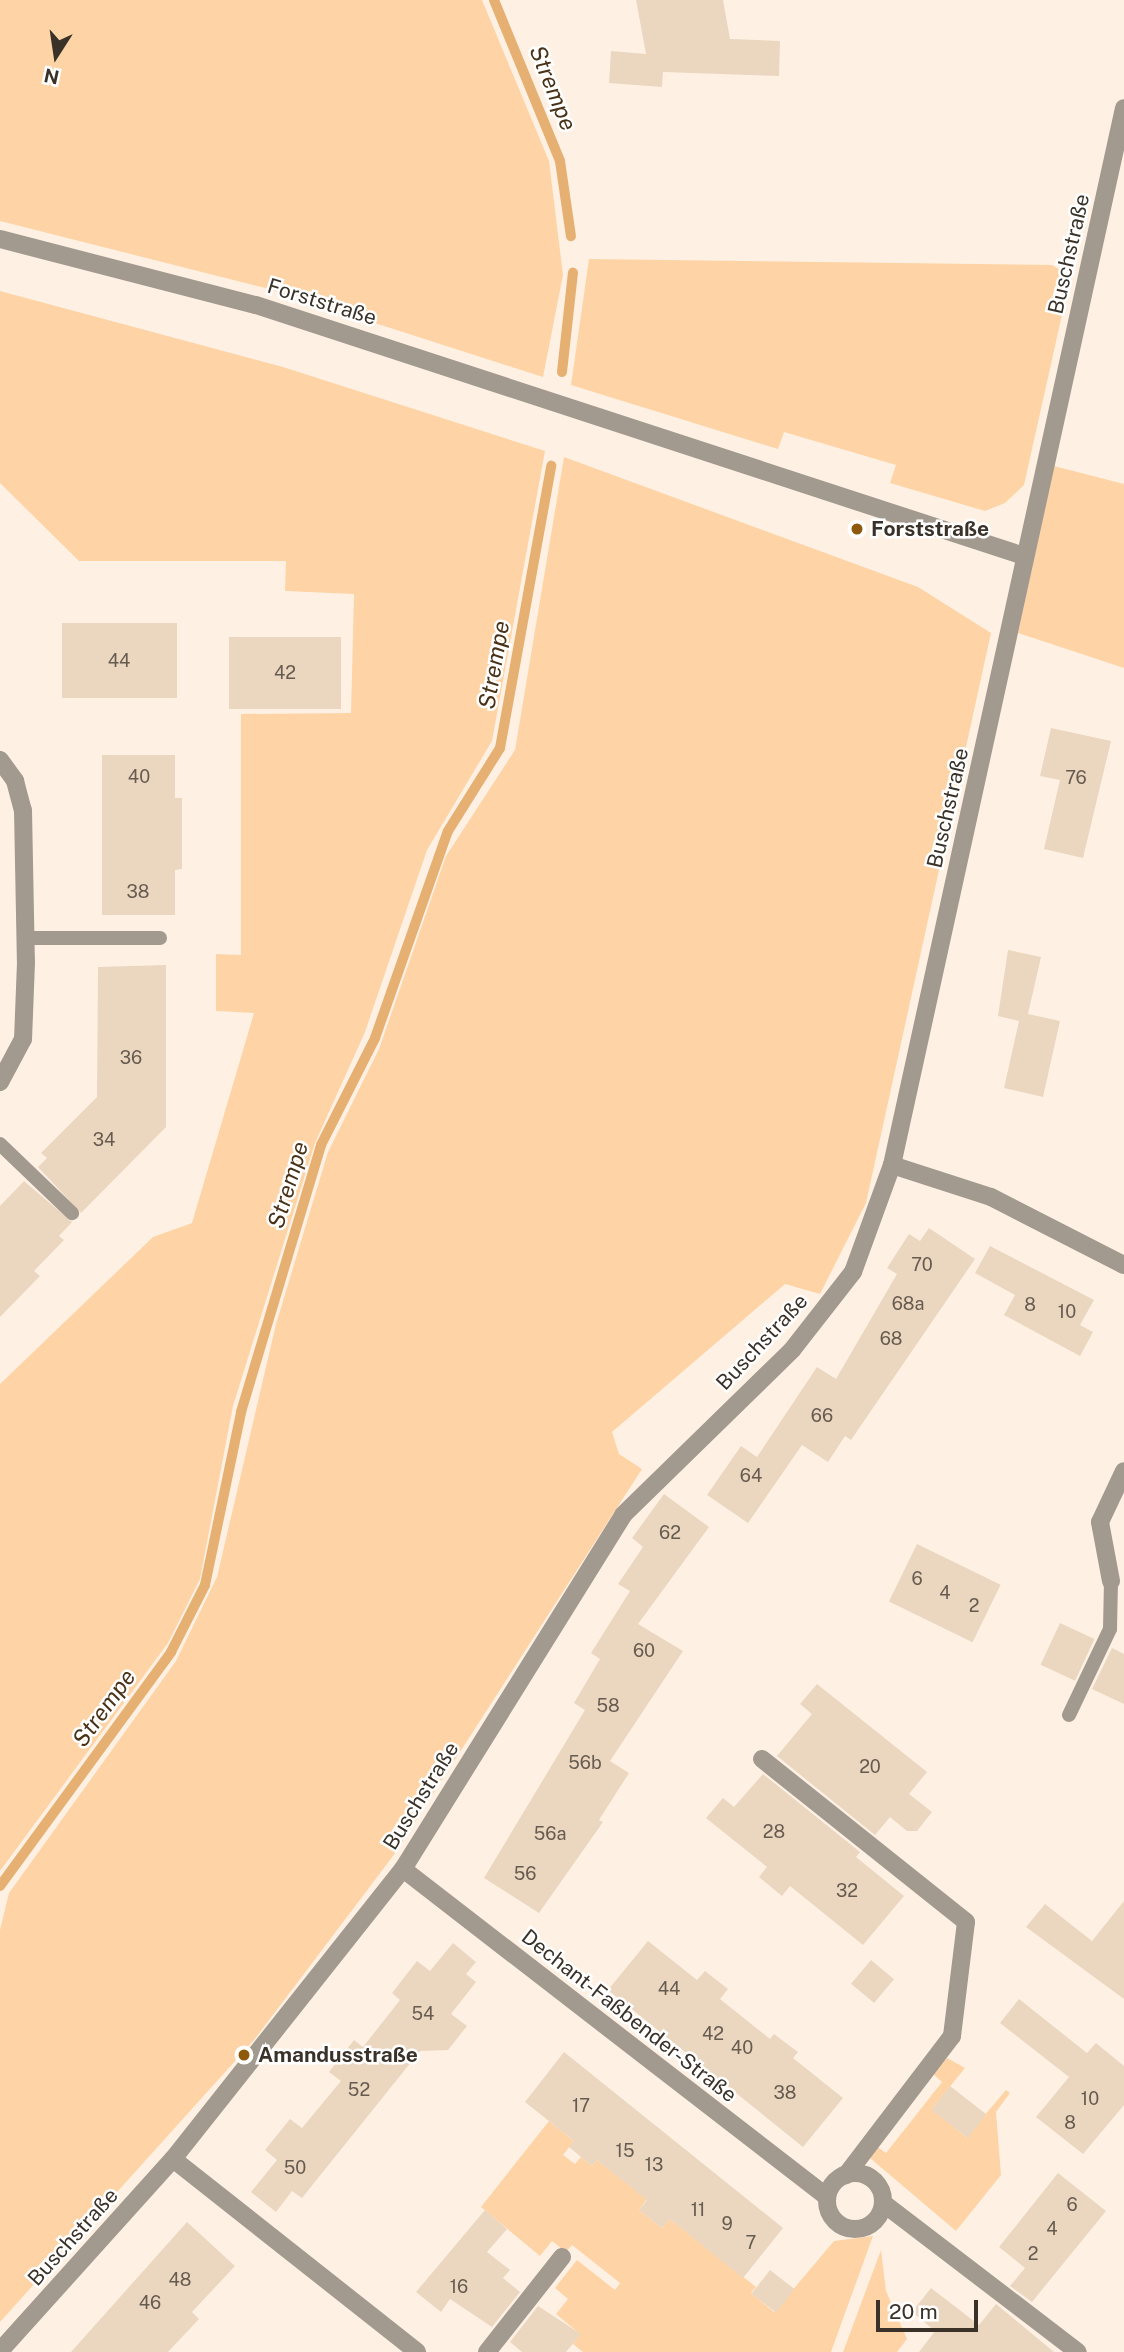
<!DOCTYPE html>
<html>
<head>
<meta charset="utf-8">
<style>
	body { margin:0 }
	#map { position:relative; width:1124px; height:2352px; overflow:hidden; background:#fef1e3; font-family:"Public Sans",sans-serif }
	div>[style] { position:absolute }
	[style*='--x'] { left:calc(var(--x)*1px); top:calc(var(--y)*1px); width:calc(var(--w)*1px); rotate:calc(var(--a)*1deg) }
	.green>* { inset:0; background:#fed4a7 }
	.stream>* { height:10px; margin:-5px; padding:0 5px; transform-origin:5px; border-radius:5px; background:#e7b073 }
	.building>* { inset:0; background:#ebd6c0; transform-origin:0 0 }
	.service>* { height:14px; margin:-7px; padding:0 7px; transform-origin:7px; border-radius:7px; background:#a2998f }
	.minor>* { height:18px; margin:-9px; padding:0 9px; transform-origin:9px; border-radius:9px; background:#a2998f }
	.minor>.ring { margin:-9px; padding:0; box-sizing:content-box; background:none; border:18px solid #a2998f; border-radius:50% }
	.dots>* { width:19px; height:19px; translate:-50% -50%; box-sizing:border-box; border:4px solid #fff; border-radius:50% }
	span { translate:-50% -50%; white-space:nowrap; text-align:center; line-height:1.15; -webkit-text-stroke:5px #fff; paint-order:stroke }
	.number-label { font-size:18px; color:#665b4f }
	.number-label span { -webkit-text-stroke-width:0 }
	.street-label { font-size:21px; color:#3a3229 }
	.poi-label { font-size:21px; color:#3a3229; font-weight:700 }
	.left { translate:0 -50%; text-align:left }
	.water-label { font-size:23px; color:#493217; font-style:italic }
	.north { position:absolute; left:21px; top:21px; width:70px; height:70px; -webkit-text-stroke:5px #fff; paint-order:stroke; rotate:192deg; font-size:19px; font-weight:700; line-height:28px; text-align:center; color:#3a3229 }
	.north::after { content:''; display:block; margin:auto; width:24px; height:32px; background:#3a3229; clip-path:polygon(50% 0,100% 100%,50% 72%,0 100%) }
	.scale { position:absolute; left:876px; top:2300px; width:102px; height:32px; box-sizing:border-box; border:4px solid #3a3229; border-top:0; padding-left:9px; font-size:21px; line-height:24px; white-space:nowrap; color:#3a3229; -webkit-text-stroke:5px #fff; paint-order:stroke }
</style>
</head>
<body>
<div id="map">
	<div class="green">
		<i style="clip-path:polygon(0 0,482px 0,549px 161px,563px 275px,543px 377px,269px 289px,0 221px)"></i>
		<i style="clip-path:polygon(589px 259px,1052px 265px,1067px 274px,1068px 288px,1024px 485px,1005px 503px,985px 511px,890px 483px,896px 465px,784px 432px,778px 449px,571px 385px)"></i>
		<i style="clip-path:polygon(0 291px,283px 367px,545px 451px,492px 741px,427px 850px,365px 1032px,315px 1143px,233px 1406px,200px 1579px,168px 1643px,0 1871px,0 1384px,153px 1237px,192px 1223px,254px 1013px,216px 1011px,216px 954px,241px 955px,241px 714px,351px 713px,354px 594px,285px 591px,286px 561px,79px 561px,0 483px)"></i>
		<i style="clip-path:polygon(564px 457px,918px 587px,991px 633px,866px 1203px,820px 1294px,785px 1284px,612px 1432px,619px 1454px,642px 1469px,393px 1856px,254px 2040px,0 2322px,0 1930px,9px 1893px,176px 1661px,217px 1577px,276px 1324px,328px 1152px,379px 1049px,446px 856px,515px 750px)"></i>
		<i style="clip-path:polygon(1054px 466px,1124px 484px,1124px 668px,1018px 633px)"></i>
		<i style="clip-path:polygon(947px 2058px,965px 2068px,932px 2109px,966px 2137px,1006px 2090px,1010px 2093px,996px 2112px,1001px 2175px,956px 2231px,870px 2158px,876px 2146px,886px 2153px,942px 2082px,933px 2074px)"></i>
		<i style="clip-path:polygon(549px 2121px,574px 2141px,563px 2155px,575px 2164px,581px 2157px,592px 2166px,597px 2160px,647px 2199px,639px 2210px,662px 2228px,670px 2219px,756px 2287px,751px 2293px,774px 2312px,834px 2241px,873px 2236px,831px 2352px,583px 2352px,573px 2344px,580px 2334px,556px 2314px,568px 2299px,555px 2288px,577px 2260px,615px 2290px,620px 2283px,572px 2245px,566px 2252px,552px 2241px,540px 2256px,481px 2207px)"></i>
		<i style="clip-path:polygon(881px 2250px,886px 2291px,907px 2339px,897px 2352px,843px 2352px)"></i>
	</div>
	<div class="stream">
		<i style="--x:494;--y:0;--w:174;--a:67.7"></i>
		<i style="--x:560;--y:161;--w:76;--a:81.7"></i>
		<i style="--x:562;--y:372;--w:100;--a:-83.7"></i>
		<i style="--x:0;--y:1886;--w:290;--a:-53.8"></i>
		<i style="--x:171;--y:1652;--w:75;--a:-63.1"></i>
		<i style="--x:205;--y:1585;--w:177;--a:-78.2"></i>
		<i style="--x:241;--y:1412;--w:279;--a:-73.3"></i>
		<i style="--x:321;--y:1145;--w:120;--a:-63.2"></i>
		<i style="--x:375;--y:1038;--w:219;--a:-70.6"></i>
		<i style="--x:448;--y:831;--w:98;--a:-57.9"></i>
		<i style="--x:500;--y:748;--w:287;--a:-79.7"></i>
	</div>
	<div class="building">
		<i style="clip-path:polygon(636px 0,723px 0,730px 39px,780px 41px,779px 76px,663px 72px,662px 87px,609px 83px,611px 51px,646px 54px)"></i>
		<i style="left:62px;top:623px;width:115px;height:75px"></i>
		<i style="left:229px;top:637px;width:112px;height:72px"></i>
		<i style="clip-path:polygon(1051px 728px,1111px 741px,1083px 858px,1044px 849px,1060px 780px,1040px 776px)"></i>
		<i style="clip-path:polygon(102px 755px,175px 755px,175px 798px,182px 798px,182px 869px,175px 870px,175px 915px,102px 915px)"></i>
		<i style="clip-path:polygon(1008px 950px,1041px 957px,1028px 1014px,1060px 1021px,1043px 1097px,1004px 1088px,1019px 1021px,998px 1016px)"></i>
		<i style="clip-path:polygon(166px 965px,166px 1127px,81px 1213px,38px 1167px,47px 1158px,41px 1153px,97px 1097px,98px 967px)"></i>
		<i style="clip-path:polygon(24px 1181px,72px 1222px,59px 1236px,64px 1240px,34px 1271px,40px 1276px,0 1317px,0 1206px)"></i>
		<i style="clip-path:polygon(929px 1228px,975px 1259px,851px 1440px,845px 1436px,828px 1462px,802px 1445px,748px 1523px,707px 1495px,741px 1446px,757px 1457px,817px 1367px,836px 1379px,897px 1274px,887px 1268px,909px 1234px,920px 1241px)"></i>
		<i style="clip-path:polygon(990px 1246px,1094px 1300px,1080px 1325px,1093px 1332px,1080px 1356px,1004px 1315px,1015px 1295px,975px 1273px)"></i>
		<i style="clip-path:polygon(664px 1494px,709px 1527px,638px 1624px,683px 1651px,610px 1761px,629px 1773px,599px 1820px,603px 1822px,539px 1913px,484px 1878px,585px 1710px,574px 1703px,600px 1659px,591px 1653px,630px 1591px,618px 1584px,643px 1547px,632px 1538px)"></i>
		<i style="left:917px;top:1544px;width:93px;height:64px;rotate:26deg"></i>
		<i style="left:1060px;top:1623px;width:38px;height:46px;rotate:25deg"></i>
		<i style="clip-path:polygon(1112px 1648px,1124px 1654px,1124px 1704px,1092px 1689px)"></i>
		<i style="clip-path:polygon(817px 1684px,927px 1772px,909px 1794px,932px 1812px,917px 1831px,907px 1831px,890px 1817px,875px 1835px,777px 1756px,812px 1714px,800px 1704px)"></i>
		<i style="clip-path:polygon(763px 1774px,860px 1852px,856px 1857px,904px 1896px,863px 1945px,790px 1886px,782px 1896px,759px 1877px,767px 1867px,706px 1818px,723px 1798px,734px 1807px)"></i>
		<i style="clip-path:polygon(1124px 1901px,1124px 1999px,1026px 1927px,1045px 1904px,1092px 1941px)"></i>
		<i style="clip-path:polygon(648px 1941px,697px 1980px,705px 1971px,728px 1989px,720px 1999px,770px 2039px,774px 2034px,798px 2052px,793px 2058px,843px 2098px,803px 2147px,608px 1990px)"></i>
		<i style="clip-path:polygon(453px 1943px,476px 1962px,466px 1974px,476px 1982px,451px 2014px,467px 2026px,448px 2050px,420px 2051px,302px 2198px,292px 2191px,276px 2212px,251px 2192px,277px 2160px,265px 2150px,290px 2119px,302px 2128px,341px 2081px,329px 2072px,354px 2040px,363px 2047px,400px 2000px,392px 1993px,417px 1961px,430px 1971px)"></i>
		<i style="left:871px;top:1960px;width:30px;height:31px;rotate:40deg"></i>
		<i style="clip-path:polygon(1019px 1999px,1087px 2053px,1096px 2043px,1124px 2066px,1124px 2105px,1083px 2154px,1036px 2117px,1069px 2077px,1000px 2023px)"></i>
		<i style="clip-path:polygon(564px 2052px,783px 2228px,743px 2278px,670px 2219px,662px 2228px,639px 2210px,647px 2200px,597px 2160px,592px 2166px,569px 2147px,574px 2141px,525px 2102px)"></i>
		<i style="left:950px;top:2086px;width:46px;height:30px;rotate:38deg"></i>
		<i style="clip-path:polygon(1058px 2173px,1106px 2211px,1032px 2302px,1010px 2286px,1025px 2268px,999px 2247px)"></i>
		<i style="clip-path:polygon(485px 2210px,507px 2229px,487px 2252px,510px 2270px,503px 2278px,520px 2292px,492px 2327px,450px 2299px,441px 2312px,416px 2292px)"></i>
		<i style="clip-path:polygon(187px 2222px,235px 2266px,192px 2312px,199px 2319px,168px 2352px,71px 2352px)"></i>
		<i style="left:770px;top:2270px;width:31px;height:30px;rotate:38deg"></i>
		<i style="clip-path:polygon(931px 2288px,979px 2325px,996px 2304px,1054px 2352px,919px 2352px,935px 2331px,912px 2312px)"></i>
		<i style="clip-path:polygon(538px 2306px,581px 2334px,566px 2352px,522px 2352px,510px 2342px)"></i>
	</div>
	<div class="service">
		<i style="--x:25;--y:938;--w:135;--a:0"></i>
		<i style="--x:0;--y:1144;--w:100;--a:43.8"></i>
		<i style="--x:1069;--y:1715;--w:95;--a:-64.5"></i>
		<i style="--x:1110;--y:1629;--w:48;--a:-88.8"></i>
	</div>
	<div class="minor">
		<i style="--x:0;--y:239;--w:264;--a:14.5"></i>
		<i style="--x:256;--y:305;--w:808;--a:18.1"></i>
		<i style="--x:0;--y:760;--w:26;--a:54"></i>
		<i style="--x:15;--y:781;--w:30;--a:75"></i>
		<i style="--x:23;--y:810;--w:152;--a:88.9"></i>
		<i style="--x:26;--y:962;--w:77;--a:92.2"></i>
		<i style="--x:23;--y:1039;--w:49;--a:118.1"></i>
		<i style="--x:892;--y:1165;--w:104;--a:17.9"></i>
		<i style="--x:991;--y:1197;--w:149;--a:27.1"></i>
		<i style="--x:1111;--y:1581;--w:60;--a:-100.6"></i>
		<i style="--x:1100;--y:1522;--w:56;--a:-64.8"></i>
		<i style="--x:762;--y:1759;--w:261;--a:38.6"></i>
		<i style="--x:966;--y:1922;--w:115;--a:97"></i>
		<i style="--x:952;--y:2036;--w:175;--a:127.3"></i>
		<i style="--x:403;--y:1869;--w:536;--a:37.72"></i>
		<i style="--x:173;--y:2159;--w:311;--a:38.3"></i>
		<i class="ring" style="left:827px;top:2173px;width:38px;height:38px"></i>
		<i style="--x:883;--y:2203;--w:245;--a:37.4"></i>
		<i style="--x:0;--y:2351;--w:258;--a:-48"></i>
		<i style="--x:173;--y:2159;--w:370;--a:-51.6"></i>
		<i style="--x:403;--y:1869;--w:417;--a:-58.1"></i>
		<i style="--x:623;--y:1515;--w:236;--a:-44.3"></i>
		<i style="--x:792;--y:1350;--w:99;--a:-52"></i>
		<i style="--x:853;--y:1272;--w:114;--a:-70"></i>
		<i style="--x:892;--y:1165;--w:1082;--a:-77.62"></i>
		<i style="--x:487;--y:2352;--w:121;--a:-51.7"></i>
	</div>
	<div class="dots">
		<i style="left:857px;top:529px;background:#8e590b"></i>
		<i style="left:244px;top:2055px;background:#8e590b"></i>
	</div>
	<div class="number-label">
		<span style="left:119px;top:661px">44</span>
		<span style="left:285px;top:673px">42</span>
		<span style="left:139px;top:777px">40</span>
		<span style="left:1076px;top:778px">76</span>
		<span style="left:138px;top:892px">38</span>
		<span style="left:131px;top:1058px">36</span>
		<span style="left:104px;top:1140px">34</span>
		<span style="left:922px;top:1265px">70</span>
		<span style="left:908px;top:1304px">68a</span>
		<span style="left:1030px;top:1305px">8</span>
		<span style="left:1067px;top:1312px">10</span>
		<span style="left:891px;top:1339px">68</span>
		<span style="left:822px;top:1416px">66</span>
		<span style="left:751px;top:1476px">64</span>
		<span style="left:670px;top:1533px">62</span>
		<span style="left:917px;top:1579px">6</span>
		<span style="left:945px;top:1593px">4</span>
		<span style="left:974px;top:1606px">2</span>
		<span style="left:644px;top:1651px">60</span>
		<span style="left:608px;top:1706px">58</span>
		<span style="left:585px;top:1763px">56b</span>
		<span style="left:870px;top:1767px">20</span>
		<span style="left:774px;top:1832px">28</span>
		<span style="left:550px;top:1834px">56a</span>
		<span style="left:525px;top:1874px">56</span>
		<span style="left:847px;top:1891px">32</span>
		<span style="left:669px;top:1989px">44</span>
		<span style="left:423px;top:2014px">54</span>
		<span style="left:713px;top:2034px">42</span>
		<span style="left:742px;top:2048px">40</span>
		<span style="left:359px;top:2090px">52</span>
		<span style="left:785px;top:2093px">38</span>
		<span style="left:1090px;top:2099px">10</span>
		<span style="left:581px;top:2106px">17</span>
		<span style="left:1070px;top:2123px">8</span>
		<span style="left:625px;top:2151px">15</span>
		<span style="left:654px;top:2165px">13</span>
		<span style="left:295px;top:2168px">50</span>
		<span style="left:1072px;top:2205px">6</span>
		<span style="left:698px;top:2210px">11</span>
		<span style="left:727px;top:2224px">9</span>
		<span style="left:1052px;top:2229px">4</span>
		<span style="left:751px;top:2243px">7</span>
		<span style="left:1033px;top:2254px">2</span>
		<span style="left:180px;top:2280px">48</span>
		<span style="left:459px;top:2287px">16</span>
		<span style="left:150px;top:2303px">46</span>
	</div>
	<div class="street-label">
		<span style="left:1069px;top:254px;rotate:-77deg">Buschstraße</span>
		<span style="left:322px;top:302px;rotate:17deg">Forststraße</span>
		<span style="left:948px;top:808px;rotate:-77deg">Buschstraße</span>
		<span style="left:762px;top:1342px;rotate:-47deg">Buschstraße</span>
		<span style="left:421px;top:1796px;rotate:-58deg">Buschstraße</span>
		<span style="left:629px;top:2016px;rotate:38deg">Dechant-Faßbender-Straße</span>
		<span style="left:73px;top:2237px;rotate:-48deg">Buschstraße</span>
	</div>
	<div class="poi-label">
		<span class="left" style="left:871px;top:529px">Forststraße</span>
		<span class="left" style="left:258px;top:2055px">Amandusstraße</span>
	</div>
	<div class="water-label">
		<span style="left:553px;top:88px;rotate:68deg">Strempe</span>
		<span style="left:494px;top:665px;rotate:-80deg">Strempe</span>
		<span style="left:288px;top:1185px;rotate:-73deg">Strempe</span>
		<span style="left:104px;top:1708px;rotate:-54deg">Strempe</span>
	</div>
	<div class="north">N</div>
	<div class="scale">20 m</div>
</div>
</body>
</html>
